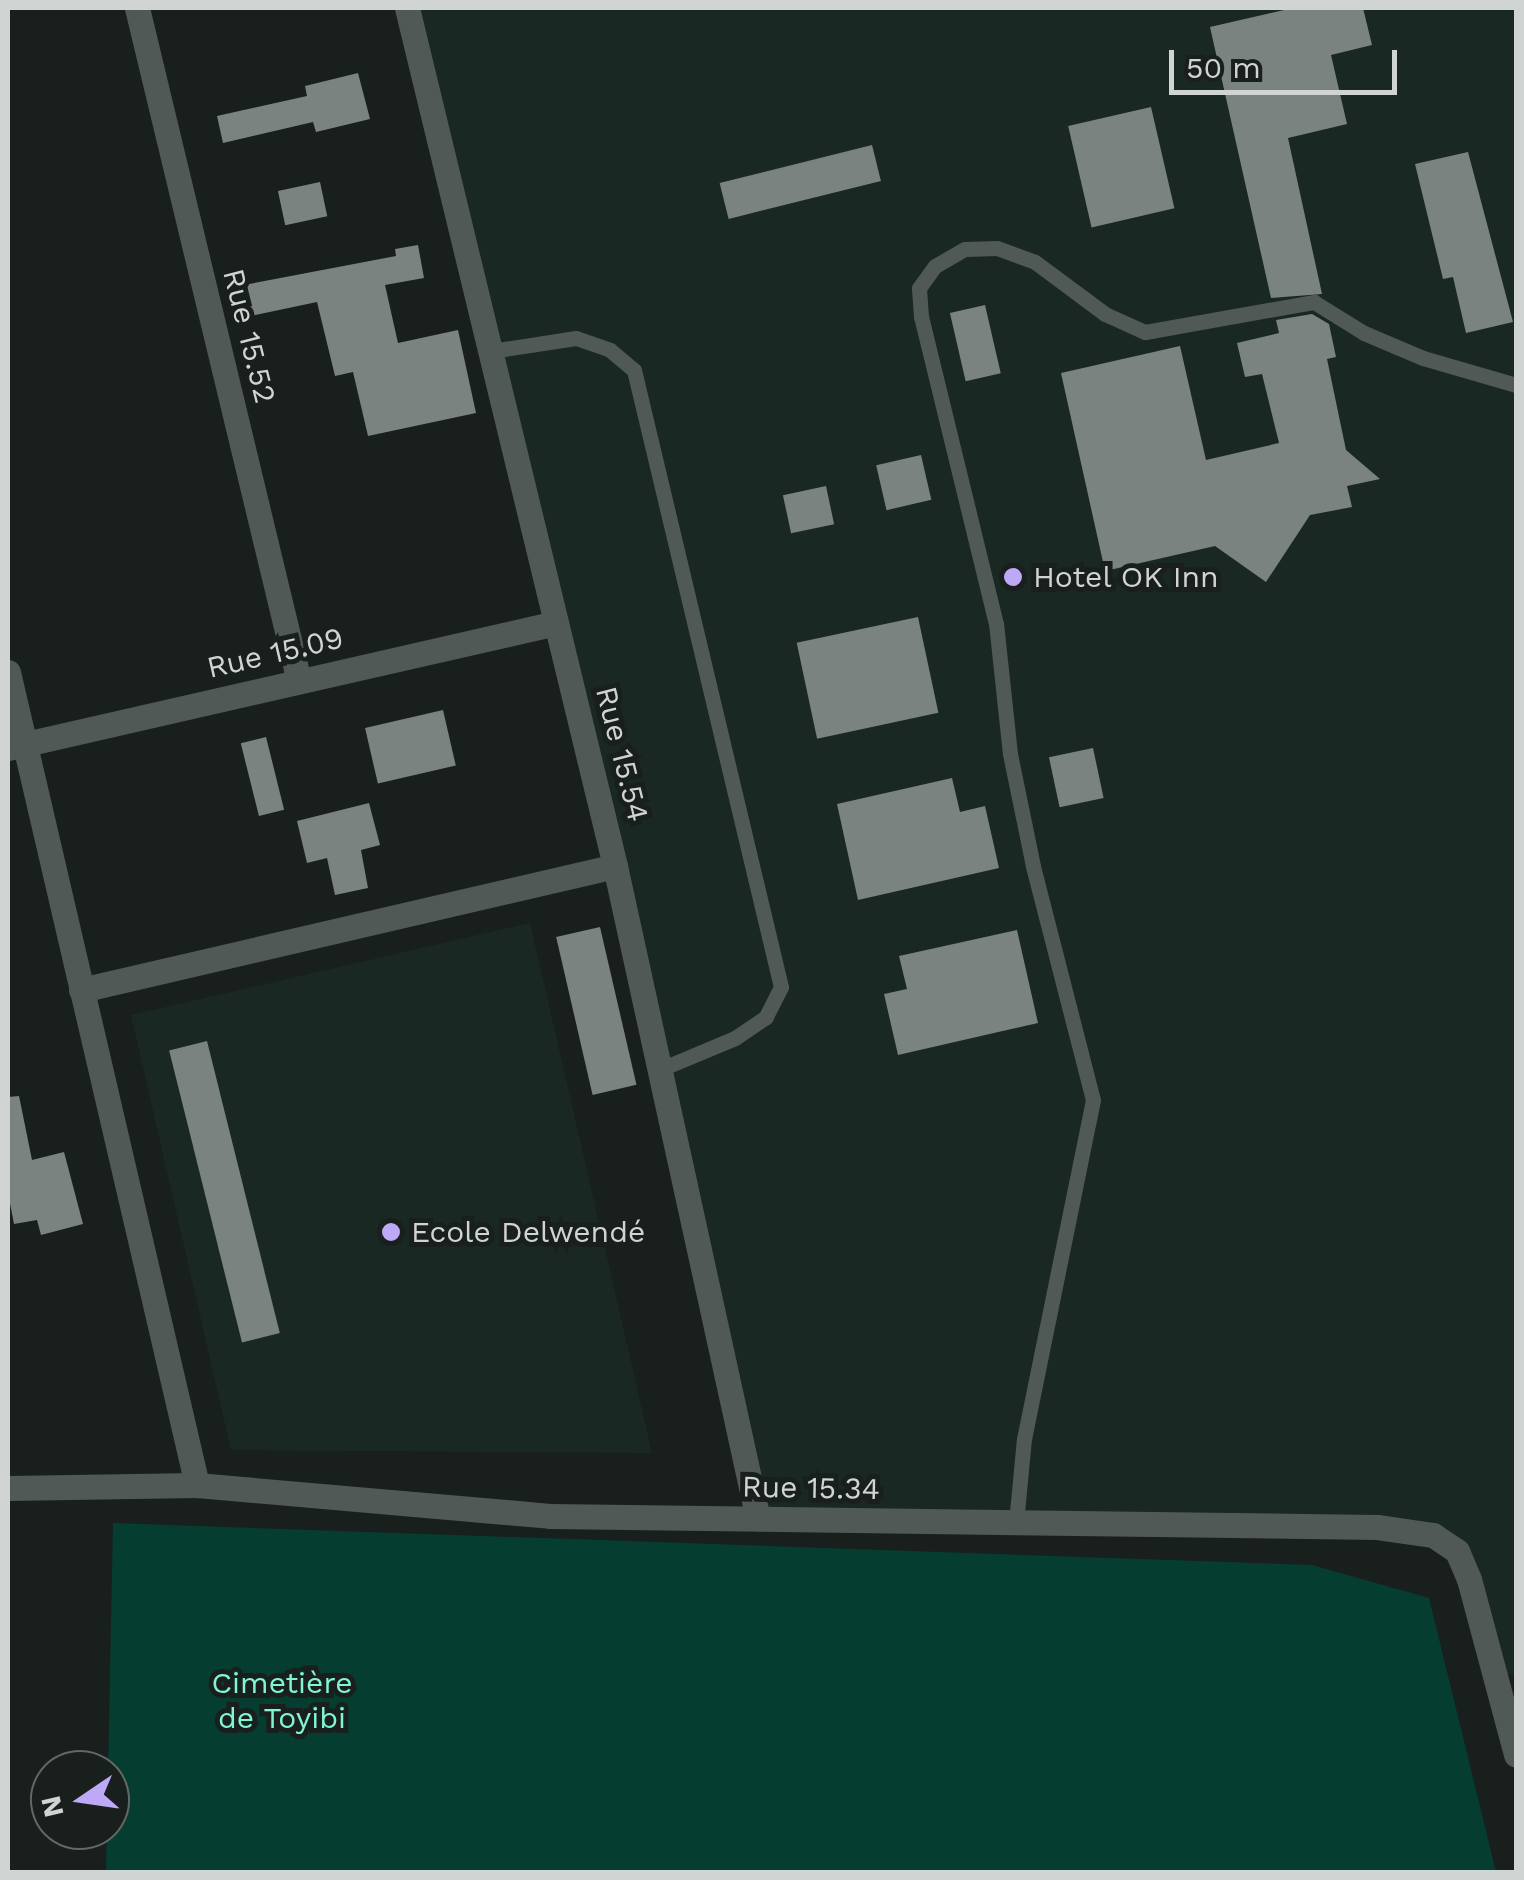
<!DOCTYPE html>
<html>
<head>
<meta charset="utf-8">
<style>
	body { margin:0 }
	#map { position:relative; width:1524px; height:1880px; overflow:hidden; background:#191f1d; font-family:"Work Sans",sans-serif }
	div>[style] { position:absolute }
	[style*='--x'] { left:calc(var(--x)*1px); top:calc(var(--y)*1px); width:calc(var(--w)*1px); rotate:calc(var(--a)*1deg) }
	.built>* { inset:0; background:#1a2824 }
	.green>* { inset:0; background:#053d31 }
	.building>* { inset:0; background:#7b8380; transform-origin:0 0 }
	.lane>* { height:15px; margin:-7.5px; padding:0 7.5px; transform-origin:7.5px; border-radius:7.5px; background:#515957 }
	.street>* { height:25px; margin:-12.5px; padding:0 12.5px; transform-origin:12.5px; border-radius:12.5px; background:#515957 }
	.dots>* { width:28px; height:28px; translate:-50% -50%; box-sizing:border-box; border:5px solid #191f1d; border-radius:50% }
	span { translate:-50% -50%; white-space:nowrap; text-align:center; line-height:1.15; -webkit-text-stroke:10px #191f1d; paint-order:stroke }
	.street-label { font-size:30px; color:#d0d5d3 }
	.poi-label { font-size:30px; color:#d0d5d3 }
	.left { translate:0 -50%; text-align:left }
	.park-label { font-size:30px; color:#80f5d6 }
	.frame { position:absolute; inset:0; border:10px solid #d0d5d3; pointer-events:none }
	.north { position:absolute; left:30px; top:1750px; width:100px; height:100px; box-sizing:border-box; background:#191f1d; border:2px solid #626866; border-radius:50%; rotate:257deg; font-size:28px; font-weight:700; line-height:40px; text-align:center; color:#d0d5d3 }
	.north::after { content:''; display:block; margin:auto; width:35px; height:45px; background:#bda9f5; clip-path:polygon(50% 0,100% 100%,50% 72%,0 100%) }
	.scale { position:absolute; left:1169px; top:50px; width:228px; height:45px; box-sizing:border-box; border:5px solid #d0d5d3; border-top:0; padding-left:12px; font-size:30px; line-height:35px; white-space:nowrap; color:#d0d5d3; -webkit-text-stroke:8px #191f1d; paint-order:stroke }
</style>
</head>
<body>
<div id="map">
	<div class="built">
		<i style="clip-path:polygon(407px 8px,1516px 8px,1516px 1673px,1499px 1678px,1469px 1579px,1433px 1535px,758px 1519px)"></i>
		<i style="clip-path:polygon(530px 923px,652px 1453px,231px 1450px,131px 1015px)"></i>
	</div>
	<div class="green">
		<i style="clip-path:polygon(113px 1523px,1312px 1565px,1429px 1598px,1496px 1872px,106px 1872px)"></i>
	</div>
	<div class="building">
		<i style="clip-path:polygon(1293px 8px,1363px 8px,1372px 45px,1331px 55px,1347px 124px,1288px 138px,1322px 294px,1271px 298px,1210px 27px)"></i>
		<i style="clip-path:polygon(358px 73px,370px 119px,316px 132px,313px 122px,223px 143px,217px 116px,307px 96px,305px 86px)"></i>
		<i style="left:1151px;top:107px;width:104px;height:85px;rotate:77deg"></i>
		<i style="left:872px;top:145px;width:37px;height:157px;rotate:76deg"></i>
		<i style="clip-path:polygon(1468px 152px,1513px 322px,1466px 333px,1453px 277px,1443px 279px,1415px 164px)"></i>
		<i style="left:320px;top:182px;width:35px;height:43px;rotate:78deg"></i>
		<i style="clip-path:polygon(418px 245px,424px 278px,385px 285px,398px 343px,458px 330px,476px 413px,368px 436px,353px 372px,335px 376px,317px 302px,251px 316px,244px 285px,396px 256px,395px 249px)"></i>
		<i style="left:985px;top:305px;width:70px;height:36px;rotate:77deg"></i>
		<i style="clip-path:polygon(1312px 314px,1329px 324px,1336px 357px,1327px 359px,1346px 450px,1380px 479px,1347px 486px,1352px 507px,1310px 515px,1266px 582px,1215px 546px,1105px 571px,1061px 373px,1180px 346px,1206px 460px,1279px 443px,1262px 374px,1245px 377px,1237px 343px,1279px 333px,1276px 320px)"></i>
		<i style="left:921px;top:455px;width:46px;height:46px;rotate:77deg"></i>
		<i style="left:826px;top:486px;width:39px;height:44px;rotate:78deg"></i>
		<i style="left:918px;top:617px;width:98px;height:124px;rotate:78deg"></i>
		<i style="left:443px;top:710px;width:57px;height:80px;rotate:77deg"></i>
		<i style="left:266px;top:737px;width:75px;height:26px;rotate:76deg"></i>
		<i style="left:1093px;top:748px;width:51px;height:45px;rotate:78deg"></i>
		<i style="clip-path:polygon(952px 778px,960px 812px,985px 806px,999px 868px,858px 900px,837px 804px)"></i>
		<i style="clip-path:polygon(369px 803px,380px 845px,361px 850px,368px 888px,335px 895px,327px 858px,307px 863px,297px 821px)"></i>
		<i style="left:600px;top:927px;width:162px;height:45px;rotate:77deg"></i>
		<i style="clip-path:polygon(1017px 930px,1038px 1023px,898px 1055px,884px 994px,907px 989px,899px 956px)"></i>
		<i style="left:207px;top:1041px;width:301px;height:39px;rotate:76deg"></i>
		<i style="clip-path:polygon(19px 1096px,32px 1160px,64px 1152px,83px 1224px,41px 1235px,37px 1220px,14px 1224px,8px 1193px,8px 1097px)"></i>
	</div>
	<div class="lane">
		<i style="--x:491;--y:351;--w:86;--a:-8.7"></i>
		<i style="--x:576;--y:338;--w:36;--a:19"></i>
		<i style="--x:610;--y:350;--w:31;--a:40"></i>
		<i style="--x:634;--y:370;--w:634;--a:76.6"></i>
		<i style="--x:781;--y:987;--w:34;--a:117"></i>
		<i style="--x:766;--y:1017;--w:37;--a:146"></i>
		<i style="--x:735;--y:1038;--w:80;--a:157.3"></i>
		<i style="--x:1016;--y:1523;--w:84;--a:-84.6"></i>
		<i style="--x:1024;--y:1439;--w:346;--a:-78.5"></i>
		<i style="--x:1093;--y:1100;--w:242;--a:-104.4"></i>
		<i style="--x:1033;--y:866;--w:114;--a:-101.6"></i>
		<i style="--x:1010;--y:754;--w:131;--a:-96.1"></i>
		<i style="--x:996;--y:624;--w:316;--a:-103.7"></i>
		<i style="--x:921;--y:317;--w:29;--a:-94"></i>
		<i style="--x:919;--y:288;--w:27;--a:-54"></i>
		<i style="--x:935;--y:266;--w:34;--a:-30"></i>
		<i style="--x:965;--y:249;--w:32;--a:-2"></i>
		<i style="--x:997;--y:248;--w:40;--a:20.2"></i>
		<i style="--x:1035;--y:262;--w:87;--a:36.6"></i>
		<i style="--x:1105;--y:314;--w:44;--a:24.2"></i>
		<i style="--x:1145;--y:332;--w:172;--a:-10.1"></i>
		<i style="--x:1314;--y:302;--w:59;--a:31.8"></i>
		<i style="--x:1364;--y:333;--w:64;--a:23"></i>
		<i style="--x:1423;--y:358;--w:97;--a:16.2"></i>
	</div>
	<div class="street">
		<i style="--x:137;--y:8;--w:692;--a:76.47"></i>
		<i style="--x:407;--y:8;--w:883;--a:76.37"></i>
		<i style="--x:615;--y:866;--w:668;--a:77.65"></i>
		<i style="--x:8;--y:672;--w:835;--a:76.91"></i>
		<i style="--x:8;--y:748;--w:562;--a:-12.85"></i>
		<i style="--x:81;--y:990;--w:548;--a:-13.07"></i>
		<i style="--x:8;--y:1488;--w:189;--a:-0.9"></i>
		<i style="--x:197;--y:1485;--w:354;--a:5"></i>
		<i style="--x:550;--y:1516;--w:827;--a:0.76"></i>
		<i style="--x:1377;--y:1527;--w:57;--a:8.1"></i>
		<i style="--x:1433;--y:1535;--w:29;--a:34"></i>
		<i style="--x:1457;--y:1551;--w:30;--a:67"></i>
		<i style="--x:1469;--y:1579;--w:182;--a:75"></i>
	</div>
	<div class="dots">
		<i style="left:1013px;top:577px;background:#bda9f5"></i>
		<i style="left:391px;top:1232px;background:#bda9f5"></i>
	</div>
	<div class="street-label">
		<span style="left:249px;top:336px;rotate:76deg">Rue 15.52</span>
		<span style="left:275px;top:653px;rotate:-13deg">Rue 15.09</span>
		<span style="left:622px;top:754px;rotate:76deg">Rue 15.54</span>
		<span style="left:811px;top:1488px;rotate:1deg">Rue 15.34</span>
	</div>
	<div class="poi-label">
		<span class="left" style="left:1033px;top:577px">Hotel OK Inn</span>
		<span class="left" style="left:411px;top:1232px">Ecole Delwendé</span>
	</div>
	<div class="park-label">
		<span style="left:282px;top:1700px">Cimetière<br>de Toyibi</span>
	</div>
	<div class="frame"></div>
	<div class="north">N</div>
	<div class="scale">50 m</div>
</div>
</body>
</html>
